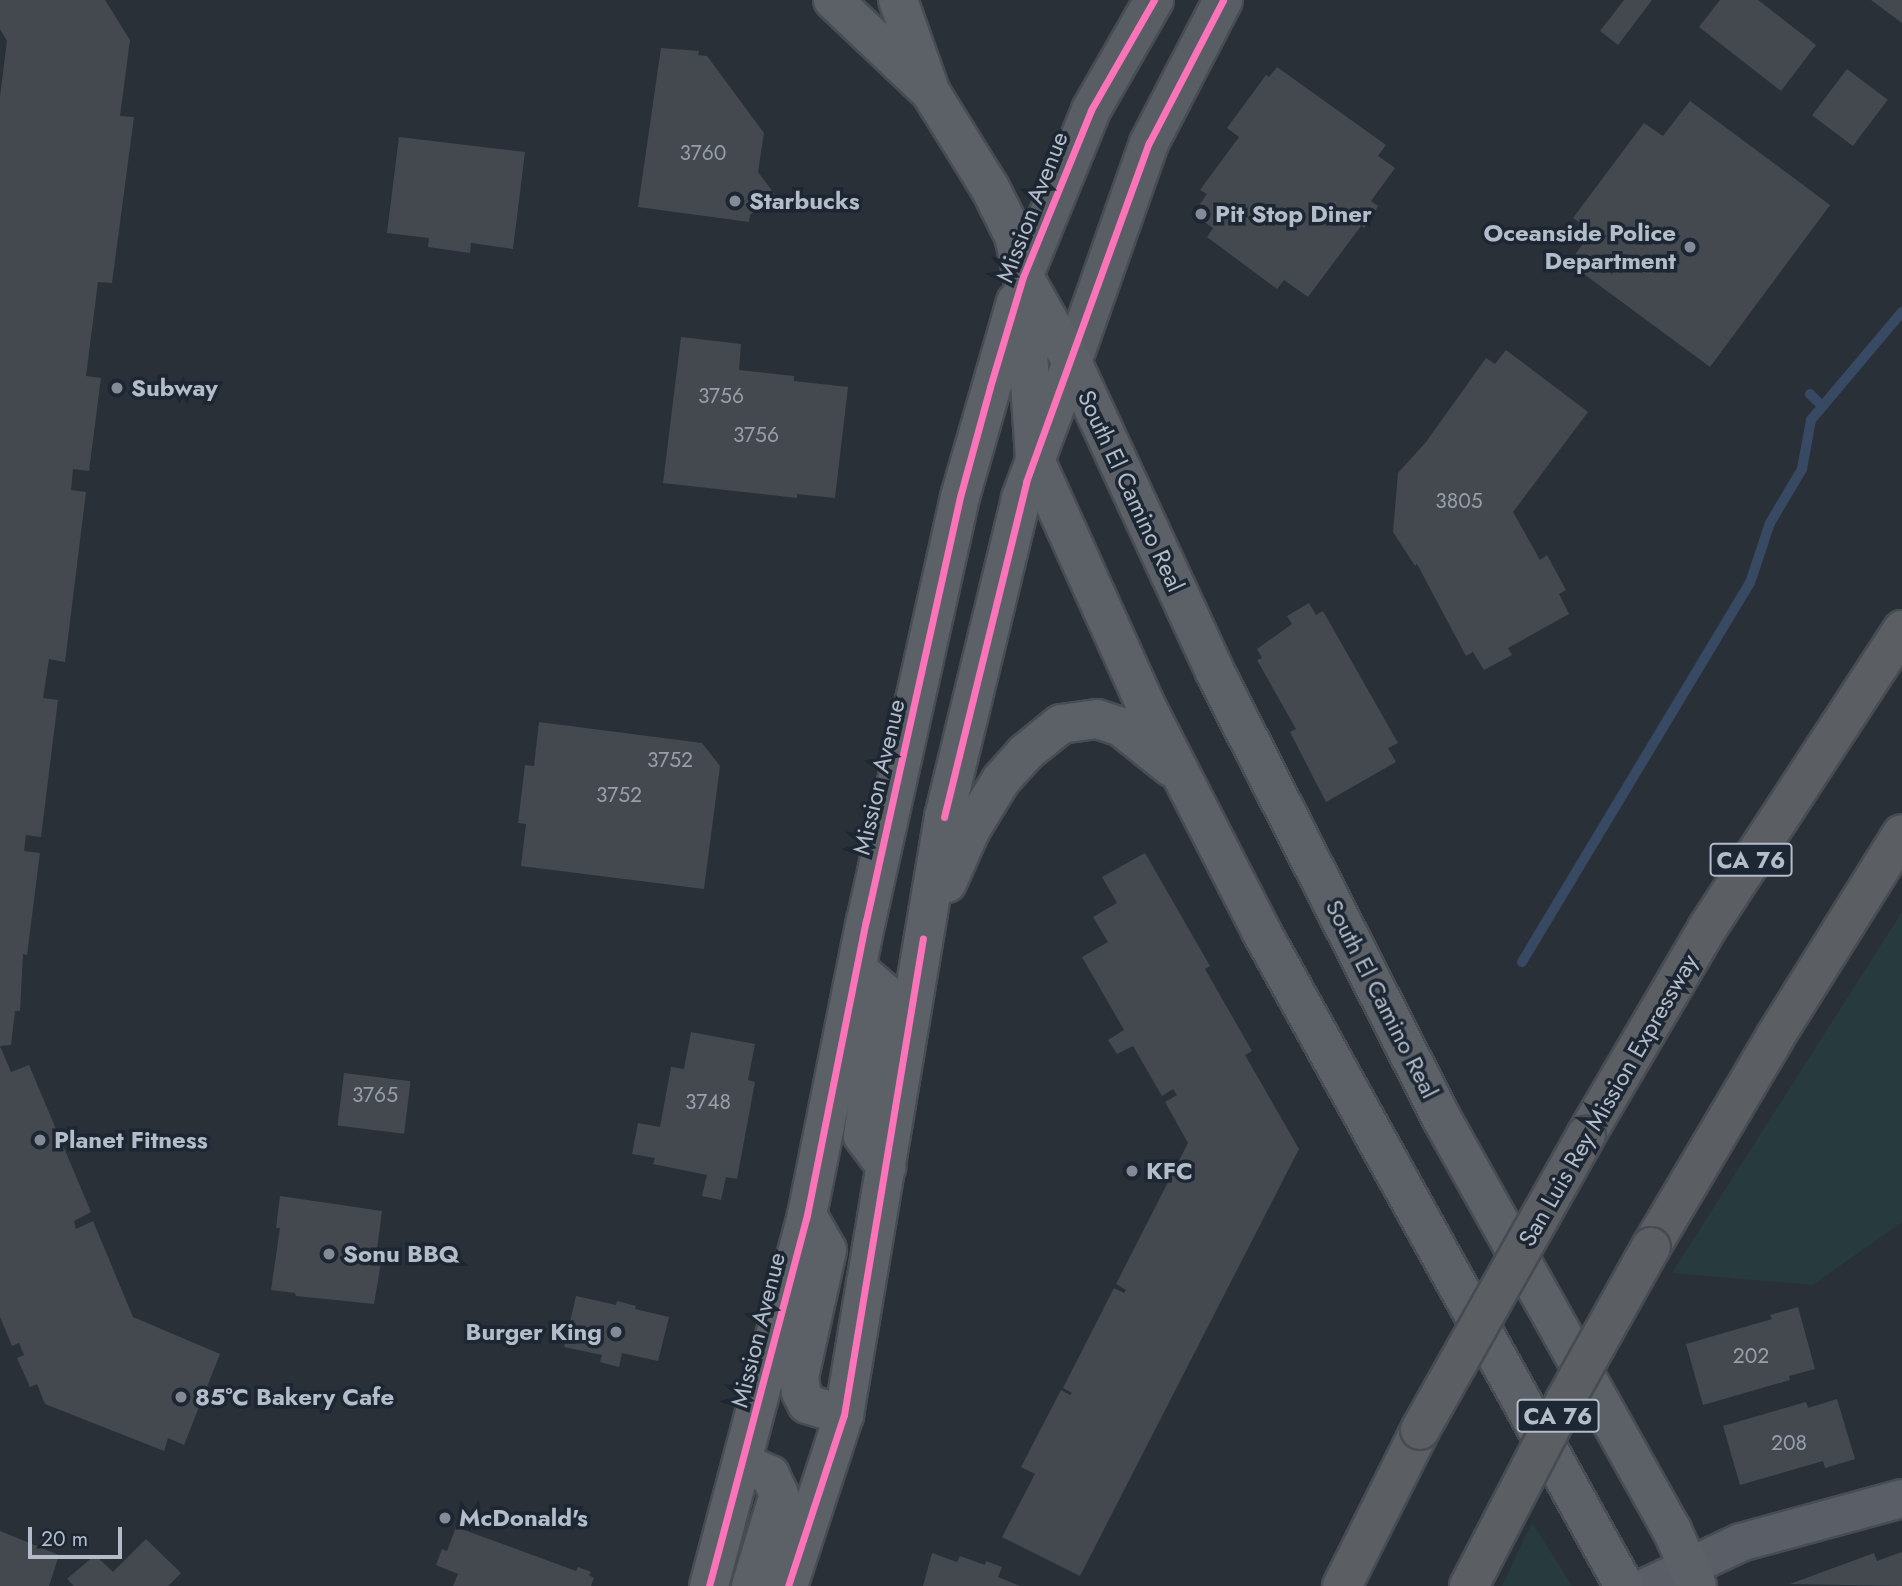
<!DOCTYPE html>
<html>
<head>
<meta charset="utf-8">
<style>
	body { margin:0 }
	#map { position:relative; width:1902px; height:1586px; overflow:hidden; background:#2a3038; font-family:Jost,sans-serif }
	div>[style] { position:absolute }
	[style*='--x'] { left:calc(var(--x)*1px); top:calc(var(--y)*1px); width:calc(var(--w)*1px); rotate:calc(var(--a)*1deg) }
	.green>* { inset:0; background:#273a3e }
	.stream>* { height:10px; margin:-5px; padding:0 5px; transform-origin:5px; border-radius:5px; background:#384963 }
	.building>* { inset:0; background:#444950; transform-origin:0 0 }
	.roads { filter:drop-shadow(2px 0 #484c53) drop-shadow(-2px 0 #484c53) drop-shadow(0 2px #484c53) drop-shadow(0 -2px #484c53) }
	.minor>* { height:37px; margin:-18.5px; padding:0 18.5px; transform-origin:18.5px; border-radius:18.5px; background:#5a5e66 }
	.secondary>* { height:38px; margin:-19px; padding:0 19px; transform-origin:19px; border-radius:19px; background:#595d64 }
	.primary>* { height:38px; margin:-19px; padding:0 19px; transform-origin:19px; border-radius:19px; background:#5c6168 }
	.trunk>* { height:38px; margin:-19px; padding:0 19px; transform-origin:19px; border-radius:19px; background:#5b5f64 }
	.bridges { filter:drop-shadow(2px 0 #474c53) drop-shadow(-2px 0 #474c53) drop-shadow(0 2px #474c53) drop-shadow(0 -2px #474c53) }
	.trunk-bridge>* { height:38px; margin:-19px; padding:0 19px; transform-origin:19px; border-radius:19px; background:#5b5f64 }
	.cycleway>* { height:7px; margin:-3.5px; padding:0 3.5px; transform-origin:3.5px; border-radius:3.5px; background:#fb73b8 }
	.dots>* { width:19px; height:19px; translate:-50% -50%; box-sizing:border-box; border:4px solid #1d2633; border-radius:50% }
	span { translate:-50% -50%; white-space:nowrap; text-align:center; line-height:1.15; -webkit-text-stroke:7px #1d2633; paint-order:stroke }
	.number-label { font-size:21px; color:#989fab }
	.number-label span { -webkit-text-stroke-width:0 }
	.shield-label span { padding:2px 5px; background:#1d2633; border:2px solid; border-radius:5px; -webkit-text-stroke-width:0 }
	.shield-label { font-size:23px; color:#b4bcc9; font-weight:700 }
	.poi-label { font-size:24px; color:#b4bcc9; font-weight:700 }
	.left { translate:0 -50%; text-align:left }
	.right { translate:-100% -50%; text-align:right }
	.street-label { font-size:24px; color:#b4bcc9 }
	.scale { position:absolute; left:28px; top:1527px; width:94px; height:32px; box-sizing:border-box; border:4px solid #b4bcc9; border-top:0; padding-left:9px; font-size:21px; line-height:24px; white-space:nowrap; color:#b4bcc9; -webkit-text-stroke:5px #1d2633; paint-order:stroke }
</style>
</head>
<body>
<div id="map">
	<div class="green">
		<i style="clip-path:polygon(1902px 912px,1902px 1222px,1813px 1285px,1672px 1273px)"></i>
		<i style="clip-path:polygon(1532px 1522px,1572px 1586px,1502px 1586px)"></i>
	</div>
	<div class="stream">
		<i style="--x:1810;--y:394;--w:17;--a:45"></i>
		<i style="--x:1522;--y:962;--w:442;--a:-59"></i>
		<i style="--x:1750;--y:583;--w:63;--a:-71.6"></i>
		<i style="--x:1770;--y:523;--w:63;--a:-59.3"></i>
		<i style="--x:1802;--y:469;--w:50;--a:-79.6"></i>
		<i style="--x:1811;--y:420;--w:141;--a:-49.9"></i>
	</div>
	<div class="building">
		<i style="clip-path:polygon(0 0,105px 0,130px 40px,120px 116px,134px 117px,112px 283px,98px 282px,86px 376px,101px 378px,89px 471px,73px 469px,71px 490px,86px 492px,65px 662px,49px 659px,43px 698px,58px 700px,41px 837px,26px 835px,24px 851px,40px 853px,27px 955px,23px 954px,20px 1011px,15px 1011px,11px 1045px,0 1046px,11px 1072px,29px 1065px,91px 1212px,74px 1221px,76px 1229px,93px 1221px,133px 1317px,220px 1354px,184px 1445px,168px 1438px,164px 1451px,45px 1404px,37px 1384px,30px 1387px,17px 1358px,24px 1355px,19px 1343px,12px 1346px,0 1317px,0 97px,7px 41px,0 29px)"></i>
		<i style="clip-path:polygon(1624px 0,1652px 0,1618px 45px,1600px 31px)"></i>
		<i style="clip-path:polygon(1720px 0,1758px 0,1816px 45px,1781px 91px,1699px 27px)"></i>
		<i style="clip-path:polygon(1871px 0,1902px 0,1902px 23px)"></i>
		<i style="clip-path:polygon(661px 48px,699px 51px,698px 55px,707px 56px,764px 133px,758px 172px,776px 196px,750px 215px,749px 222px,638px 207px)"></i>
		<i style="clip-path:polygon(1277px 67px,1386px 145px,1378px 156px,1395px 168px,1371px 201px,1378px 206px,1370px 220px,1364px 228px,1361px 226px,1308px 297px,1284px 280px,1277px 289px,1207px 237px,1213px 228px,1193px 214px,1207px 194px,1200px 190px,1239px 137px,1227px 128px,1266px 75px,1269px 77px)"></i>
		<i style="left:1847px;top:69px;width:51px;height:58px;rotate:37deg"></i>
		<i style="clip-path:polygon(1690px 101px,1830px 205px,1710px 367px,1569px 263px,1592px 231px,1573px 218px,1644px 123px,1663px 136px)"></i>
		<i style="clip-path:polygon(399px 137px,525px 152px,513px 249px,471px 243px,470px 253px,428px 247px,429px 238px,387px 233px)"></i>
		<i style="clip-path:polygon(681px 337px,741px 344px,739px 370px,794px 376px,794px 381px,848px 387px,835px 498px,797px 494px,797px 498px,663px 483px)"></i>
		<i style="clip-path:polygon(1506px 350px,1588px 412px,1513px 512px,1540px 560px,1547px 555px,1566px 590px,1559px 594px,1569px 614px,1508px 648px,1512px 655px,1484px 670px,1473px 652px,1466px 656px,1417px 564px,1415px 566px,1393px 532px,1398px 473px,1426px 442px,1486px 358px,1495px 364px)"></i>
		<i style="clip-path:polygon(1309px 603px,1316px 615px,1323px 611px,1398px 743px,1388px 748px,1396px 762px,1326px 802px,1290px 732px,1296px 729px,1257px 660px,1262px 658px,1257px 649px,1292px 624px,1287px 616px)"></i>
		<i style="clip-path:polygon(539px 722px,702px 743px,720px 766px,704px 889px,521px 866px,526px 824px,518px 823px,525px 765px,534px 766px)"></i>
		<i style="clip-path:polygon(1145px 853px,1210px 966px,1205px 969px,1252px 1051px,1245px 1055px,1299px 1149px,1080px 1576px,1002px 1537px,1035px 1474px,1021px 1467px,1061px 1390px,1070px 1395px,1072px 1393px,1063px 1388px,1114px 1288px,1124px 1293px,1126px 1290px,1116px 1284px,1188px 1143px,1165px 1102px,1177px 1095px,1173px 1089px,1162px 1096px,1133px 1046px,1117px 1054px,1108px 1040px,1124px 1030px,1082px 957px,1108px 942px,1093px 917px,1117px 903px,1102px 877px)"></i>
		<i style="clip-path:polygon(691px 1032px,755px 1044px,748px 1080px,755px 1082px,737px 1179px,726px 1177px,721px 1200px,702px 1196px,707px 1175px,653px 1164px,655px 1158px,632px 1154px,638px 1123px,660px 1127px,671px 1067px,684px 1069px)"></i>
		<i style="left:344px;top:1073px;width:67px;height:53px;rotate:7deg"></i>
		<i style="clip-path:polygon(280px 1196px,382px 1211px,377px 1250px,383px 1251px,374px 1304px,296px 1296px,295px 1293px,271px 1290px,280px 1228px,276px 1228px)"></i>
		<i style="clip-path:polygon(576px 1296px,616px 1305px,617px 1301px,636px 1306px,635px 1309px,669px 1317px,658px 1361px,622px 1353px,619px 1367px,600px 1362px,602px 1355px,564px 1347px)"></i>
		<i style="clip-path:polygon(1798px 1307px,1815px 1369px,1789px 1376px,1790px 1380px,1703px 1405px,1686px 1344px,1772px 1319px,1770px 1315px)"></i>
		<i style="clip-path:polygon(1837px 1399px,1855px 1459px,1825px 1468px,1823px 1461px,1740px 1485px,1723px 1426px,1806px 1402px,1808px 1408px)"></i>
		<i style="clip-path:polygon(456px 1527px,576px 1571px,578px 1567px,591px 1572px,589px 1575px,594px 1578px,591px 1586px,453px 1586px,458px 1574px,436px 1565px,442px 1549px,447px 1551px)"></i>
		<i style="clip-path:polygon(0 1531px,59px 1555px,49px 1586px,0 1586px)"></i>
		<i style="clip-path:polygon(146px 1539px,181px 1573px,168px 1586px,74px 1586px,67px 1579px,95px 1555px,113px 1572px)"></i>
		<i style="clip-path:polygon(1902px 1552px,1902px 1586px,1790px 1584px,1874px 1553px,1877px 1561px)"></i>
		<i style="clip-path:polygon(932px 1553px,957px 1562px,960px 1556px,985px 1565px,986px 1561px,1002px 1567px,998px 1577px,1020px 1586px,923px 1586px)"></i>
	</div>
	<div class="roads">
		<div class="minor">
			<i style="--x:1647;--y:1586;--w:103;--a:-25.3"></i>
			<i style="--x:1740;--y:1542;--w:168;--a:-15.2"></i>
		</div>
		<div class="secondary">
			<i style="--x:1023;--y:277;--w:180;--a:-67.8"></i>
			<i style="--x:1091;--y:110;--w:127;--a:-60.2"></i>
			<i style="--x:1072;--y:362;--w:232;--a:-70.6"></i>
			<i style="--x:1149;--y:143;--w:161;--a:-62.6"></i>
		</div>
		<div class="primary">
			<i style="--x:833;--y:0;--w:129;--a:43.4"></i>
			<i style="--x:898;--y:0;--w:99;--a:70.5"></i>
			<i style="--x:931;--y:93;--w:112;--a:58.2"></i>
			<i style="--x:990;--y:188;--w:54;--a:63.4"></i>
			<i style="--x:1014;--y:236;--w:42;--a:77.6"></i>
			<i style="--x:1023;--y:277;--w:183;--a:86.2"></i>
			<i style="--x:1035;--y:460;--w:268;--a:65.7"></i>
			<i style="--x:1145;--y:704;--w:255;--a:62.9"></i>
			<i style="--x:1261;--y:931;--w:749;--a:61"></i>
			<i style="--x:1028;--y:284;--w:90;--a:60.6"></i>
			<i style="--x:1072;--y:362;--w:341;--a:65.2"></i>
			<i style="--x:1215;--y:672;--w:501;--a:63.08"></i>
			<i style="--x:1442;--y:1119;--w:471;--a:60.8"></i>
			<i style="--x:1672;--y:1530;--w:61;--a:65.9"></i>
			<i style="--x:947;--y:883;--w:59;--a:-66"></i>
			<i style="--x:971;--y:829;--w:57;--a:-58.5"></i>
			<i style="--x:1001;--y:780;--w:36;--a:-48"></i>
			<i style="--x:1025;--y:753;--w:46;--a:-38.9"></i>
			<i style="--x:1061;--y:724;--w:36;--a:-8"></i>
			<i style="--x:1097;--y:719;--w:25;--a:18"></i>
			<i style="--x:1121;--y:727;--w:64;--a:38.7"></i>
			<i style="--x:857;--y:969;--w:35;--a:41"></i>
			<i style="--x:883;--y:992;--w:145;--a:97.9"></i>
			<i style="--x:863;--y:1136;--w:39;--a:53"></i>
			<i style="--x:807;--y:1215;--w:40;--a:60.3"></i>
			<i style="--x:827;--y:1250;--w:130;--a:102.4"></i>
			<i style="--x:799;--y:1377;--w:15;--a:82"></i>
			<i style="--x:801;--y:1392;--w:13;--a:63"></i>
			<i style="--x:807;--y:1404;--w:39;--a:17"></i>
			<i style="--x:743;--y:1463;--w:30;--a:24"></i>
			<i style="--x:770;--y:1475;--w:21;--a:65"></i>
			<i style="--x:779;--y:1494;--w:96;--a:106.9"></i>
			<i style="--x:709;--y:1586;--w:384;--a:-75.2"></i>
			<i style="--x:807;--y:1215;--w:300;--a:-78.7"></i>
			<i style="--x:866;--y:921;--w:434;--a:-77.5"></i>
			<i style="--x:960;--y:497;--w:203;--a:-74"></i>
			<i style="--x:788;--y:1586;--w:180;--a:-71.9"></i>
			<i style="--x:844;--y:1415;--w:606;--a:-80.51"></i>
			<i style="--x:944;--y:817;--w:328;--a:-76.4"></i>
			<i style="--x:1021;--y:498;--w:145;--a:-69.4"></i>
		</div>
		<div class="trunk">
			<i style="--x:1586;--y:1135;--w:241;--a:-59.6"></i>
			<i style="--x:1708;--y:927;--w:355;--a:-56.8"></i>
			<i style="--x:1651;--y:1247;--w:244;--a:-59.4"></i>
			<i style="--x:1775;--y:1037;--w:239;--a:-58"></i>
			<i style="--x:1342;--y:1586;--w:174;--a:-63.4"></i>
		</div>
	</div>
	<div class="bridges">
		<div class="trunk-bridge">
			<i style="--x:1420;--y:1430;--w:338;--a:-60.6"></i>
			<i style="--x:1469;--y:1586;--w:211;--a:-62.6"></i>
			<i style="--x:1566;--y:1399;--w:174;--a:-60.8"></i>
		</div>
	</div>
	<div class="cycleway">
		<i style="--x:944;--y:817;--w:345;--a:-76.2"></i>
		<i style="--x:1026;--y:482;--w:361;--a:-70.1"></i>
		<i style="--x:1149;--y:143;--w:161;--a:-62.6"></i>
		<i style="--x:709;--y:1586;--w:384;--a:-75.2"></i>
		<i style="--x:807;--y:1215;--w:300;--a:-78.7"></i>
		<i style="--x:866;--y:921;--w:434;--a:-77.5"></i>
		<i style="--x:960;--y:497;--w:114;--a:-74.7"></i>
		<i style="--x:990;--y:387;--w:115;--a:-73.3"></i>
		<i style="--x:1023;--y:277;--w:180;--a:-67.8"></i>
		<i style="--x:1091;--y:110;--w:127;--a:-60.2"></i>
		<i style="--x:788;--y:1586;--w:180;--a:-71.9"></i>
		<i style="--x:844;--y:1415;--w:483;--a:-80.6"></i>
	</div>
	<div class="dots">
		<i style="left:735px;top:201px;background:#848b96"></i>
		<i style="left:1201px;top:214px;background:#848b96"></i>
		<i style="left:1690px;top:247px;background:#848b96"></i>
		<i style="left:117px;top:388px;background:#848b96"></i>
		<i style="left:40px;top:1140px;background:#848b96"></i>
		<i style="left:1132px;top:1171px;background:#848b96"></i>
		<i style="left:329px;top:1254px;background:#848b96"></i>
		<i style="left:616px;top:1332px;background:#848b96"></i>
		<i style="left:181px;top:1397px;background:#848b96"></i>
		<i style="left:445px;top:1518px;background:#848b96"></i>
	</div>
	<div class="number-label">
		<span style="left:703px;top:153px">3760</span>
		<span style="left:721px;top:396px">3756</span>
		<span style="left:756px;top:435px">3756</span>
		<span style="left:1459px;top:501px">3805</span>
		<span style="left:670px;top:760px">3752</span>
		<span style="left:619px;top:795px">3752</span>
		<span style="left:375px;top:1095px">3765</span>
		<span style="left:708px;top:1102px">3748</span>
		<span style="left:1751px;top:1356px">202</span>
		<span style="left:1789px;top:1443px">208</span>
	</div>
	<div class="shield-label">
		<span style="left:1751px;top:860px">CA 76</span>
		<span style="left:1558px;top:1416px">CA 76</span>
	</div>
	<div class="poi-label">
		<span class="left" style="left:749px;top:201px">Starbucks</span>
		<span class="left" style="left:1215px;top:214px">Pit Stop Diner</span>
		<span class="right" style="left:1676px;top:247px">Oceanside Police<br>Department</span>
		<span class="left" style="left:131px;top:388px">Subway</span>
		<span class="left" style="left:54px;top:1140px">Planet Fitness</span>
		<span class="left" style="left:1146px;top:1171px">KFC</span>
		<span class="left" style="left:343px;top:1254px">Sonu BBQ</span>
		<span class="right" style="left:602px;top:1332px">Burger King</span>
		<span class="left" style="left:195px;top:1397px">85°C Bakery Cafe</span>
		<span class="left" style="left:459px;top:1518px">McDonald's</span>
	</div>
	<div class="street-label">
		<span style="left:1032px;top:207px;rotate:-69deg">Mission Avenue</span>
		<span style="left:1131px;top:491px;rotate:65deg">South El Camino Real</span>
		<span style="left:879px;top:777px;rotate:-77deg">Mission Avenue</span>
		<span style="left:1382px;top:999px;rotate:63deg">South El Camino Real</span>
		<span style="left:1608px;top:1100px;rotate:-60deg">San Luis Rey Mission Expressway</span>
		<span style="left:758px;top:1330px;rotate:-76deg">Mission Avenue</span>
	</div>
	<div class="scale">20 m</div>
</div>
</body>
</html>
